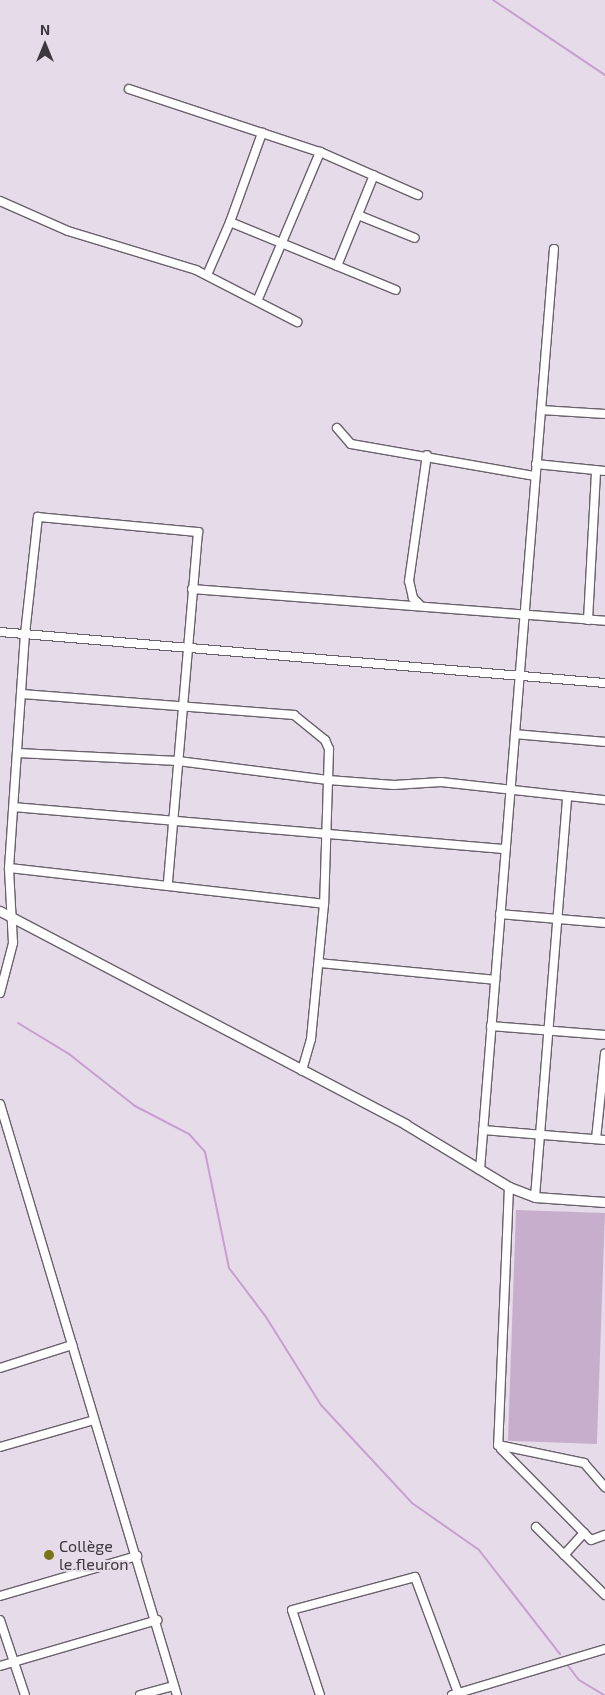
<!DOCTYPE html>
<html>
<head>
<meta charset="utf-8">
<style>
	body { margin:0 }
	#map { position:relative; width:605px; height:1695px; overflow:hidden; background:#e6dbe8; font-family:"Exo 2",sans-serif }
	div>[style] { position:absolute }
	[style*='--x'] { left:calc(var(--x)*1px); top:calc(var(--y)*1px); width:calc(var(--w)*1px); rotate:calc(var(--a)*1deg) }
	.green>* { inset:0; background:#c8aecd; transform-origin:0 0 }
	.stream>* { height:2px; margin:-1px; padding:0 1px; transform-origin:1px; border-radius:1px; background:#c99ed1 }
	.roads { filter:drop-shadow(1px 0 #6a616c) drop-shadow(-1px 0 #6a616c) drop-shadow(0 1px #6a616c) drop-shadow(0 -1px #6a616c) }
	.minor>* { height:8px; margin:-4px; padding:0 4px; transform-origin:4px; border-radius:4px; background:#fff }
	.tertiary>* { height:9px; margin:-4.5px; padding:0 4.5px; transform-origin:4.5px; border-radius:4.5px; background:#fff }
	.dots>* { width:14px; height:14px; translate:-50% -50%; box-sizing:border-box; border:2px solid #e6dbe8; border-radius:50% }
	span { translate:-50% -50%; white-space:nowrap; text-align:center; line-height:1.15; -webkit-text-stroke:4px #e6dbe8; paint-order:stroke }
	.poi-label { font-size:16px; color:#3c383d }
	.left { translate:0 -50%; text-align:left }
	.north { position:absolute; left:20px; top:20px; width:50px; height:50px; -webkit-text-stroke:4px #e6dbe8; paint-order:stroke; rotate:0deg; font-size:14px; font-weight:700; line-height:20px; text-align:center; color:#3c383d }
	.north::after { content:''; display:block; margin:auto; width:18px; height:22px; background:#3c383d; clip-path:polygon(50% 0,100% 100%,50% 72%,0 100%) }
</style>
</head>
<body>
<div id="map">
	<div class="green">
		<i style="left:516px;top:1210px;width:89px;height:231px;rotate:2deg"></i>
	</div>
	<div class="stream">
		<i style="--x:493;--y:0;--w:135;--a:33.8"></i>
		<i style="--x:18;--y:1023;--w:60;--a:31.3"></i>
		<i style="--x:69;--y:1054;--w:84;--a:38.2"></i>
		<i style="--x:135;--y:1106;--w:61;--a:27.4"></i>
		<i style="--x:189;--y:1134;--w:24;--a:48"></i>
		<i style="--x:205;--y:1152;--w:118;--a:78.3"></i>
		<i style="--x:229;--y:1268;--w:61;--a:52.9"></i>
		<i style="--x:266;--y:1317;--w:104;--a:58"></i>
		<i style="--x:321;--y:1405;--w:134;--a:47.1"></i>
		<i style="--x:412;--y:1503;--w:82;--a:35"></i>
		<i style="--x:479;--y:1550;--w:132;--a:52.1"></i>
		<i style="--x:566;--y:1663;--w:21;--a:53"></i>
		<i style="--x:579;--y:1680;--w:29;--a:31"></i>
	</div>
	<div class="roads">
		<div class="minor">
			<i style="--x:129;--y:89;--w:201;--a:18.3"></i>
			<i style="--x:320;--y:152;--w:107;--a:23.7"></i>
			<i style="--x:0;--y:201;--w:74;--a:23.8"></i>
			<i style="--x:68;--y:231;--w:134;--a:16.9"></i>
			<i style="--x:196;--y:270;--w:114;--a:27.2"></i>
			<i style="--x:358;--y:215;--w:61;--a:22"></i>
			<i style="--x:230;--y:222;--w:95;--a:-70.2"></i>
			<i style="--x:337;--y:266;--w:98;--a:-67.9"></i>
			<i style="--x:207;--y:275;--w:58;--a:-66.5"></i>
			<i style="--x:230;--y:222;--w:179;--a:22.3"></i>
			<i style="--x:258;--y:299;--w:160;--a:-67.1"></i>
			<i style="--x:541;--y:410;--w:64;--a:3.6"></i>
			<i style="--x:337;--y:428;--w:21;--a:49"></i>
			<i style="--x:351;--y:444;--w:187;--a:9.9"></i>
			<i style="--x:536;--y:464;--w:69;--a:5.8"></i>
			<i style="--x:192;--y:589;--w:414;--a:4.4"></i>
			<i style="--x:420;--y:605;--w:10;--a:-135"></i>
			<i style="--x:413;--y:598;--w:17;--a:-103"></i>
			<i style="--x:409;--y:581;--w:127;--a:-81.9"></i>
			<i style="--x:588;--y:620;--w:150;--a:-86.9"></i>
			<i style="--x:0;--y:632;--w:607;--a:4.82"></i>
			<i style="--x:22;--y:694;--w:273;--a:4.4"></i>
			<i style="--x:294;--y:715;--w:40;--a:39"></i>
			<i style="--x:325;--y:740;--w:10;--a:66"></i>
			<i style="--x:329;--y:749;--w:155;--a:91.8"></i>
			<i style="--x:324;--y:904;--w:136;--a:95.5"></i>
			<i style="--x:311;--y:1039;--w:33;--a:106"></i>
			<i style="--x:515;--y:734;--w:90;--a:5.1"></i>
			<i style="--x:18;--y:753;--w:160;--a:2.9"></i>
			<i style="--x:178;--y:761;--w:151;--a:7.2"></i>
			<i style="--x:328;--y:780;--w:66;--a:4.3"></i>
			<i style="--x:394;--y:785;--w:47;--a:-3.7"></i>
			<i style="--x:441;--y:782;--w:165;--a:6.3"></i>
			<i style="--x:14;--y:807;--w:493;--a:4.9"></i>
			<i style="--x:9;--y:868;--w:317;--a:6.5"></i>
			<i style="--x:500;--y:914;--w:105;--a:4.9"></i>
			<i style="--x:319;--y:963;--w:177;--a:5.5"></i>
			<i style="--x:0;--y:993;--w:52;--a:-75.4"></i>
			<i style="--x:13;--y:943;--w:75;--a:-93.1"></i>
			<i style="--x:9;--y:868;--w:235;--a:-86.1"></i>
			<i style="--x:25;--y:634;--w:118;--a:-83.7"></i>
			<i style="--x:38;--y:517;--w:161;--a:5.4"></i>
			<i style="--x:198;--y:532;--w:354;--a:94.9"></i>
			<i style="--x:491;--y:1026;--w:114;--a:4.5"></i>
			<i style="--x:0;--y:1104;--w:617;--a:73.33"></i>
			<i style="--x:483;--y:1130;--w:122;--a:4.7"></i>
			<i style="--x:596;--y:1139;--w:86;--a:-84"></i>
			<i style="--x:480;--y:1170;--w:924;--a:-85.41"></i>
			<i style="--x:509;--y:1187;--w:258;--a:92.4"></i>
			<i style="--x:498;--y:1445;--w:88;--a:11.8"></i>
			<i style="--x:584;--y:1463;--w:32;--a:49"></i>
			<i style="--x:535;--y:1197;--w:400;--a:-85.4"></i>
			<i style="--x:0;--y:1368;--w:76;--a:-17.7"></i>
			<i style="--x:0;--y:1447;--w:98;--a:-16"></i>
			<i style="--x:501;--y:1449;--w:128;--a:45.3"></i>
			<i style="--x:591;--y:1540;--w:15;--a:-20"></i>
			<i style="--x:536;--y:1527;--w:97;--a:44.6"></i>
			<i style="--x:564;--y:1555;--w:30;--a:-48"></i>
			<i style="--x:0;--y:1596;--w:143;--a:-16.3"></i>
			<i style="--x:0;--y:1620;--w:79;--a:71.6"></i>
			<i style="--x:0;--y:1666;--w:164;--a:-16.3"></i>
			<i style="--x:140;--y:1695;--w:35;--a:-15"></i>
			<i style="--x:320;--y:1695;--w:89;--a:-108.2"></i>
			<i style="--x:292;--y:1610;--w:127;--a:-15"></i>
			<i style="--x:415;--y:1577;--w:126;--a:69.6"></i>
			<i style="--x:452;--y:1695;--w:160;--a:-16.7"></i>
		</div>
		<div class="tertiary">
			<i style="--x:0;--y:911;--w:458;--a:27.7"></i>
			<i style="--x:405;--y:1124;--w:122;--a:31.2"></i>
			<i style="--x:509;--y:1187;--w:28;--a:21"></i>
			<i style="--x:535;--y:1197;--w:70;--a:4.1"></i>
		</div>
	</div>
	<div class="dots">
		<i style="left:49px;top:1555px;background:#7a7519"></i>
	</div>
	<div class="poi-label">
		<span class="left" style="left:59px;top:1555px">Collège<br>le fleuron</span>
	</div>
	<div class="north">N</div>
</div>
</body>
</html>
